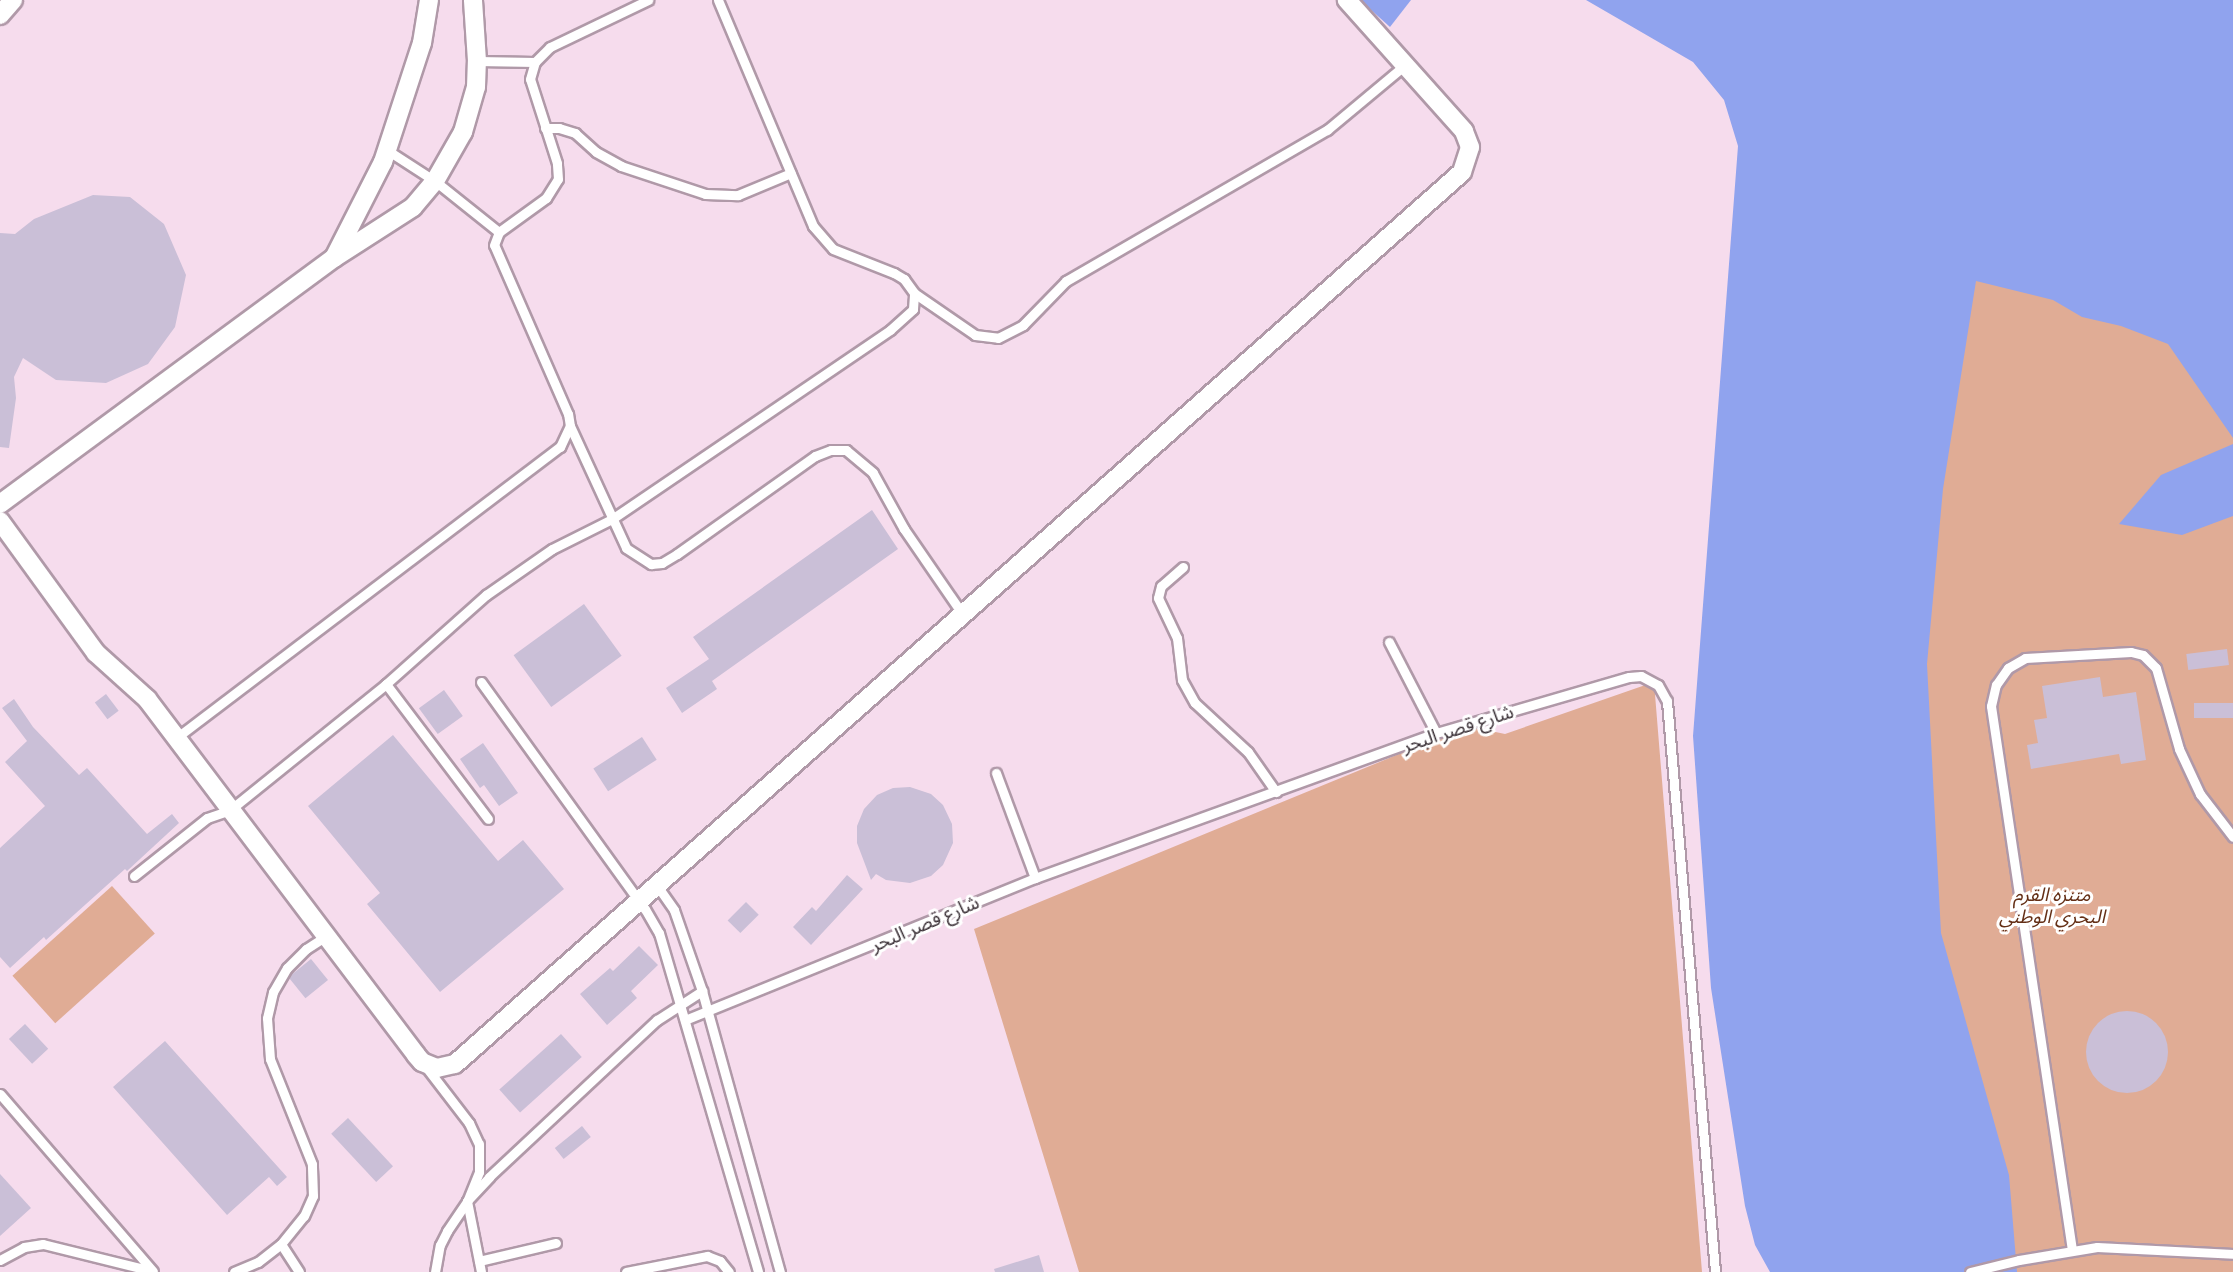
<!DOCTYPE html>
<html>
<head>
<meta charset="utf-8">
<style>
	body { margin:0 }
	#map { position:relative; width:2233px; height:1272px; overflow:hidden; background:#f6dced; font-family:Merriweather,"Noto Sans Arabic",serif }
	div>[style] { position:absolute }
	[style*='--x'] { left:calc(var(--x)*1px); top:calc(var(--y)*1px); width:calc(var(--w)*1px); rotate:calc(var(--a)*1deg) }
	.green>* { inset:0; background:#e0ac95; transform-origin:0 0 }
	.water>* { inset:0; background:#90a3ee }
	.building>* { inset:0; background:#cabfd7; transform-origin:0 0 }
	.round { border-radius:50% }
	.roads { filter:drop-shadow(2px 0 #b099a8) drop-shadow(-2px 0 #b099a8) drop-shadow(0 2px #b099a8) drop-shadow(0 -2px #b099a8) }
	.lane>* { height:9px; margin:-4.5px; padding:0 4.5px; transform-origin:4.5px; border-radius:4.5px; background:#fff }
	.street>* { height:18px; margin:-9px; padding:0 9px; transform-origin:9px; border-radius:9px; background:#fff }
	span { translate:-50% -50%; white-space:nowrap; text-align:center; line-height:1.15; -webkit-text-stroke:6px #fff; paint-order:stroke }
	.street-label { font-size:19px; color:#382e34 }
	.park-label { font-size:19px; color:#642f16; font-style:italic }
</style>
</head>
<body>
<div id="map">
	<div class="green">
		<i style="clip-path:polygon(1936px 0,2233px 0,2233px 1272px,1956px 1272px,1870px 923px)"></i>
		<i style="clip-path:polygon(1654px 682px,1702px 1272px,1079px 1272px,974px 929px,1467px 726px,1505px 734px)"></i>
		<i style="left:112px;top:886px;width:64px;height:134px;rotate:48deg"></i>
	</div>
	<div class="water">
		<i style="clip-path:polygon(1360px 0,1411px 0,1390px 27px)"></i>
		<i style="clip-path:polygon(1586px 0,2233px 0,2233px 438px,2168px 344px,2121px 326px,2082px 317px,2053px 300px,1976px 281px,1943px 489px,1927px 664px,1941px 933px,2009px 1175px,2017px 1272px,1770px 1272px,1755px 1245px,1745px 1206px,1711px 988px,1693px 736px,1738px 146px,1724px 100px,1693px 62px)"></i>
		<i style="clip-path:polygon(2233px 444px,2233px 516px,2182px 535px,2119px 524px,2161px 475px)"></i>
	</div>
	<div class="building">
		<i style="clip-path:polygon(93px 195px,130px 197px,164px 224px,186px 275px,175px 327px,148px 364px,106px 383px,56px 380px,23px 358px,14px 377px,16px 398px,9px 448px,0 447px,0 233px,15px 234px,34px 219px)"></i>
		<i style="clip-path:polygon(872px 510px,898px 549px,712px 681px,717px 689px,682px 713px,666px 688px,709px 659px,693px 637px)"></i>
		<i style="left:584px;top:604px;width:64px;height:87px;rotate:54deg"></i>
		<i style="left:2227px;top:649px;width:16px;height:41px;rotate:83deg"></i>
		<i style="clip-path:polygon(2100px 677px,2103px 697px,2136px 692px,2146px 760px,2121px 764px,2119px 754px,2031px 769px,2027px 745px,2038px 743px,2034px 720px,2047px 718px,2042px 686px)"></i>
		<i style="left:444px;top:690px;width:32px;height:31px;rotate:54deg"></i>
		<i style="left:106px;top:694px;width:21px;height:14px;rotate:53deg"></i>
		<i style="clip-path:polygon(14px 699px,33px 727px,79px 775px,87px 768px,147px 834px,172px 814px,179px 823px,127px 871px,125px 869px,46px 940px,44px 937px,10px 968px,0 957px,0 848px,45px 806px,5px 762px,27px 741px,2px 708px)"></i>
		<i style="left:2233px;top:703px;width:15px;height:39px;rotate:90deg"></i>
		<i style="clip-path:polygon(393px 735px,498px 861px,523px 840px,564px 889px,440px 992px,367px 904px,380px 893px,308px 806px)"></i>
		<i style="left:642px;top:737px;width:27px;height:58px;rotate:57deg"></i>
		<i style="clip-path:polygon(483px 743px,518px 793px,499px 806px,484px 785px,480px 788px,460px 759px)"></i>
		<i style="clip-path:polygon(910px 787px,931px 794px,943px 805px,952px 824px,953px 843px,943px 865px,931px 876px,910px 883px,886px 880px,876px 874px,871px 880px,857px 843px,857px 826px,864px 809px,877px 795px,893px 788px)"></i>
		<i style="clip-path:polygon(847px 875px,863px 889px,811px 945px,793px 927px,812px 907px,816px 911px)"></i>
		<i style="left:746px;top:902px;width:18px;height:26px;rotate:45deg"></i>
		<i style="clip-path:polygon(639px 946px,658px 965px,631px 991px,637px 998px,607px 1025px,580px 994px,610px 968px,613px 971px)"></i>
		<i style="left:311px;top:959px;width:27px;height:29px;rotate:51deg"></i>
		<i class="round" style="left:2086px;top:1011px;width:82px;height:82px"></i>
		<i style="left:25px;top:1024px;width:34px;height:22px;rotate:47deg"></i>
		<i style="left:561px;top:1034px;width:31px;height:83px;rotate:48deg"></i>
		<i style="clip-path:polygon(165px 1041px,287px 1177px,277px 1186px,269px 1177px,227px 1215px,113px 1087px)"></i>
		<i style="left:348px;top:1118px;width:66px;height:23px;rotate:47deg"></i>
		<i style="left:582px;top:1126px;width:14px;height:35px;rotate:51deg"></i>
		<i style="clip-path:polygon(0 1174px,31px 1208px,0 1236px)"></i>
		<i style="clip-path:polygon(1039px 1255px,1044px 1272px,995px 1272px,994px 1269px)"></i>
	</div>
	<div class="roads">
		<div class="lane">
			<i style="--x:718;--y:0;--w:245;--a:67.2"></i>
			<i style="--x:813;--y:226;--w:30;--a:49"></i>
			<i style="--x:833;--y:249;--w:66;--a:21.5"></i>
			<i style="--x:894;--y:273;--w:12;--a:31"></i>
			<i style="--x:904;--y:279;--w:17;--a:54"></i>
			<i style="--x:914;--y:293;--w:74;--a:34.5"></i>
			<i style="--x:975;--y:335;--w:23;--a:7"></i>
			<i style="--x:998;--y:338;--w:28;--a:-27"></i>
			<i style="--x:1023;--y:325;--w:62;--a:-45.7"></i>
			<i style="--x:1066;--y:281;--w:302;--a:-30.1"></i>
			<i style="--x:1327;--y:130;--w:102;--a:-39.8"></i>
			<i style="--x:477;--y:61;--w:58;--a:1"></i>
			<i style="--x:545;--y:128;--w:14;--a:0"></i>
			<i style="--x:559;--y:128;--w:17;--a:17"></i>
			<i style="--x:575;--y:133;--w:28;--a:42"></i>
			<i style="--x:596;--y:152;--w:29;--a:29"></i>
			<i style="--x:621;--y:166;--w:89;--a:18.4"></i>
			<i style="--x:705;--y:194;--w:33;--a:2"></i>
			<i style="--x:738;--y:195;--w:57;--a:-22.5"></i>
			<i style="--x:387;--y:150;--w:57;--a:32.9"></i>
			<i style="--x:435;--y:181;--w:82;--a:38.6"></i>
			<i style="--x:570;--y:426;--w:134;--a:65.3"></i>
			<i style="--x:626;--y:548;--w:30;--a:33"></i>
			<i style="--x:651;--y:564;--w:11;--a:-5"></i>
			<i style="--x:662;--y:563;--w:17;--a:-31"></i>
			<i style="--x:677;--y:554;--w:169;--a:-35.4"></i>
			<i style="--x:815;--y:456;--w:17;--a:-21"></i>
			<i style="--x:831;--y:450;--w:15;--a:0"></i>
			<i style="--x:846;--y:450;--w:35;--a:40"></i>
			<i style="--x:873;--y:473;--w:64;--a:61"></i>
			<i style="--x:904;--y:529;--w:104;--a:55.5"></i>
			<i style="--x:1183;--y:567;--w:29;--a:139"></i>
			<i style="--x:1161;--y:586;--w:12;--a:104"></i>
			<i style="--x:1158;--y:598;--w:44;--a:64.6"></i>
			<i style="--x:1177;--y:638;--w:42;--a:83.2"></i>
			<i style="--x:1182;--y:680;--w:26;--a:61"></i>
			<i style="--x:1195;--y:703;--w:72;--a:42.8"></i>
			<i style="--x:1248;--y:752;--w:49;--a:55"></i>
			<i style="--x:1389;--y:642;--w:102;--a:62.7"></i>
			<i style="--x:481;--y:682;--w:280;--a:54.2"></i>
			<i style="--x:645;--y:909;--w:28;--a:60"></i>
			<i style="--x:659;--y:933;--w:353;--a:73.7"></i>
			<i style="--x:386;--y:684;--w:169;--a:52.9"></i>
			<i style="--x:176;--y:738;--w:482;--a:-37.2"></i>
			<i style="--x:560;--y:447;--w:23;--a:-65"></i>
			<i style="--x:570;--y:426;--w:12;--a:-99"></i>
			<i style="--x:568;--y:414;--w:184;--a:-113.6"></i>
			<i style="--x:494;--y:245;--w:14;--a:-69"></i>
			<i style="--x:499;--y:232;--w:58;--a:-35.9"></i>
			<i style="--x:546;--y:198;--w:22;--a:-58"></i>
			<i style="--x:558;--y:179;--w:16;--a:-94"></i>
			<i style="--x:557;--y:163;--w:88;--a:-107.8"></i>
			<i style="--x:530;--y:79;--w:18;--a:-74"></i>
			<i style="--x:535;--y:62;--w:21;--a:-45"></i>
			<i style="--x:550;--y:47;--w:109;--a:-25.6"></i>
			<i style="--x:996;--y:773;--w:112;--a:69.6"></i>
			<i style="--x:134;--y:876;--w:93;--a:-38.5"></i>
			<i style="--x:207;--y:818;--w:24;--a:-19"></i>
			<i style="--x:230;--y:810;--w:201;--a:-38.9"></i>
			<i style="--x:386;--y:684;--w:134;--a:-41.7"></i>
			<i style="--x:486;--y:595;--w:80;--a:-34.9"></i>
			<i style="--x:552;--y:549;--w:67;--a:-26.6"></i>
			<i style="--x:612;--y:519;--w:336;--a:-34.2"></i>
			<i style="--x:890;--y:330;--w:31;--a:-42"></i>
			<i style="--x:913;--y:309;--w:16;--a:-86"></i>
			<i style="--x:658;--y:887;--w:28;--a:55"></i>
			<i style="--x:674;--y:910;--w:86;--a:70.9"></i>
			<i style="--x:702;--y:991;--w:292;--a:74.5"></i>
			<i style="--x:685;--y:1020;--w:378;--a:-22.1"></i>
			<i style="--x:1035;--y:878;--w:426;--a:-19.9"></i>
			<i style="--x:1436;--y:733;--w:201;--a:-16.2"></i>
			<i style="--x:1629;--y:677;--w:12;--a:-5"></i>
			<i style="--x:1641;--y:676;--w:19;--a:28"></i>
			<i style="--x:1658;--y:685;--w:18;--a:61"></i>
			<i style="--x:1667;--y:701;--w:573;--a:85.19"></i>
			<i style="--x:426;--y:1067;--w:71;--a:52.5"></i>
			<i style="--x:469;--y:1123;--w:23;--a:65"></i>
			<i style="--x:479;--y:1144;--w:28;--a:90"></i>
			<i style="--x:479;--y:1172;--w:31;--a:112"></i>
			<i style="--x:467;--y:1201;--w:72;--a:78.8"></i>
			<i style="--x:0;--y:1094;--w:234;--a:49.2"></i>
			<i style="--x:281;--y:1244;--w:33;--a:57"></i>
			<i style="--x:2072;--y:1250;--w:550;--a:-98.47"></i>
			<i style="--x:1991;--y:706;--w:22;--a:-77"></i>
			<i style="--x:1996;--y:685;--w:21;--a:-55"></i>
			<i style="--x:2008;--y:668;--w:20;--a:-30"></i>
			<i style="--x:2025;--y:658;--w:106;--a:-3.2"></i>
			<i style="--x:2131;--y:652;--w:12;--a:14"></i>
			<i style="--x:2143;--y:655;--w:18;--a:45"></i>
			<i style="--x:2156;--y:668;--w:84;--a:74.1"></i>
			<i style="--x:2179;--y:749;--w:50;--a:65"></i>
			<i style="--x:2200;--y:794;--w:54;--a:52.5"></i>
			<i style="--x:0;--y:1260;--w:27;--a:-28"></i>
			<i style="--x:24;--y:1247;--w:19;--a:-9"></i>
			<i style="--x:43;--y:1244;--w:112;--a:13.9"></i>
			<i style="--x:479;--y:1261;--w:79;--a:-13.2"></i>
			<i style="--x:234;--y:1272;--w:26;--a:-23"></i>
			<i style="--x:258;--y:1262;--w:29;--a:-38"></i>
			<i style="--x:281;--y:1244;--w:36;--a:-51"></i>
			<i style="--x:304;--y:1216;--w:22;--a:-66"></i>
			<i style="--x:313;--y:1196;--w:32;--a:-92"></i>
			<i style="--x:312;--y:1164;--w:113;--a:-111.8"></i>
			<i style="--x:270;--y:1059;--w:41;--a:-94.2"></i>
			<i style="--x:267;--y:1018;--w:27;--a:-77"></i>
			<i style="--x:273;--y:992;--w:28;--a:-60"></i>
			<i style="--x:287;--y:968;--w:27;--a:-45"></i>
			<i style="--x:306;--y:949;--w:24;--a:-33"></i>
			<i style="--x:435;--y:1272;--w:27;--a:-80"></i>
			<i style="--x:440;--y:1245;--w:16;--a:-63"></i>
			<i style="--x:447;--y:1231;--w:36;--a:-56"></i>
			<i style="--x:467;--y:1201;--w:33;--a:-47"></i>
			<i style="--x:489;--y:1177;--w:230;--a:-43.1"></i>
			<i style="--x:657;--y:1020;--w:54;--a:-32.8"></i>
			<i style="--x:626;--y:1272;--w:83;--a:-11.2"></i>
			<i style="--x:707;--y:1256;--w:14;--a:21"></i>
			<i style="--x:720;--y:1261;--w:14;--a:51"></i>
			<i style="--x:1970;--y:1272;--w:50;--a:-13.8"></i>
			<i style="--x:2019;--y:1260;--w:79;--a:-9.5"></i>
			<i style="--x:2097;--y:1247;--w:136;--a:2.9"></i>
		</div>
		<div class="street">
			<i style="--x:0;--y:15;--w:20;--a:-49"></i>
			<i style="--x:334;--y:258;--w:108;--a:-63"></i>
			<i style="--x:383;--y:162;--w:125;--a:-71.9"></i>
			<i style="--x:422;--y:43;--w:44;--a:-80.8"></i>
			<i style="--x:0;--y:504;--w:415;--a:-36.4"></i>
			<i style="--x:334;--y:258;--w:94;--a:-32.8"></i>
			<i style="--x:413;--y:207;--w:34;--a:-50"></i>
			<i style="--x:435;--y:181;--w:56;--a:-60.3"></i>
			<i style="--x:463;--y:132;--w:47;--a:-73.9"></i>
			<i style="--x:476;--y:87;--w:26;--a:-88"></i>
			<i style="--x:477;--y:61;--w:61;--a:-93.8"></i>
			<i style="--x:0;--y:521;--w:163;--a:54"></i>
			<i style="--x:96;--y:653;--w:69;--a:42"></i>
			<i style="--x:147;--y:699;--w:446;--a:52.9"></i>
			<i style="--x:416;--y:1055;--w:9;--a:49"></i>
			<i style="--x:422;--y:1062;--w:16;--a:22"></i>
			<i style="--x:437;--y:1068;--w:18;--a:-13"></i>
			<i style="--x:455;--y:1064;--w:1345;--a:-41.53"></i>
			<i style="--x:1462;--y:172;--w:26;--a:-72"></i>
			<i style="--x:1470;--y:147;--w:17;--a:-111"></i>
			<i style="--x:1464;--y:131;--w:176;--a:-131.8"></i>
		</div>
	</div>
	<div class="street-label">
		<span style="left:1458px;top:729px;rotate:-18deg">شارع قصر البحر</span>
		<span style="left:925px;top:924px;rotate:-23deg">شارع قصر البحر</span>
	</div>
	<div class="park-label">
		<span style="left:2052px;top:906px">متنزه القرم<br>البحري الوطني</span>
	</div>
</div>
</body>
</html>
